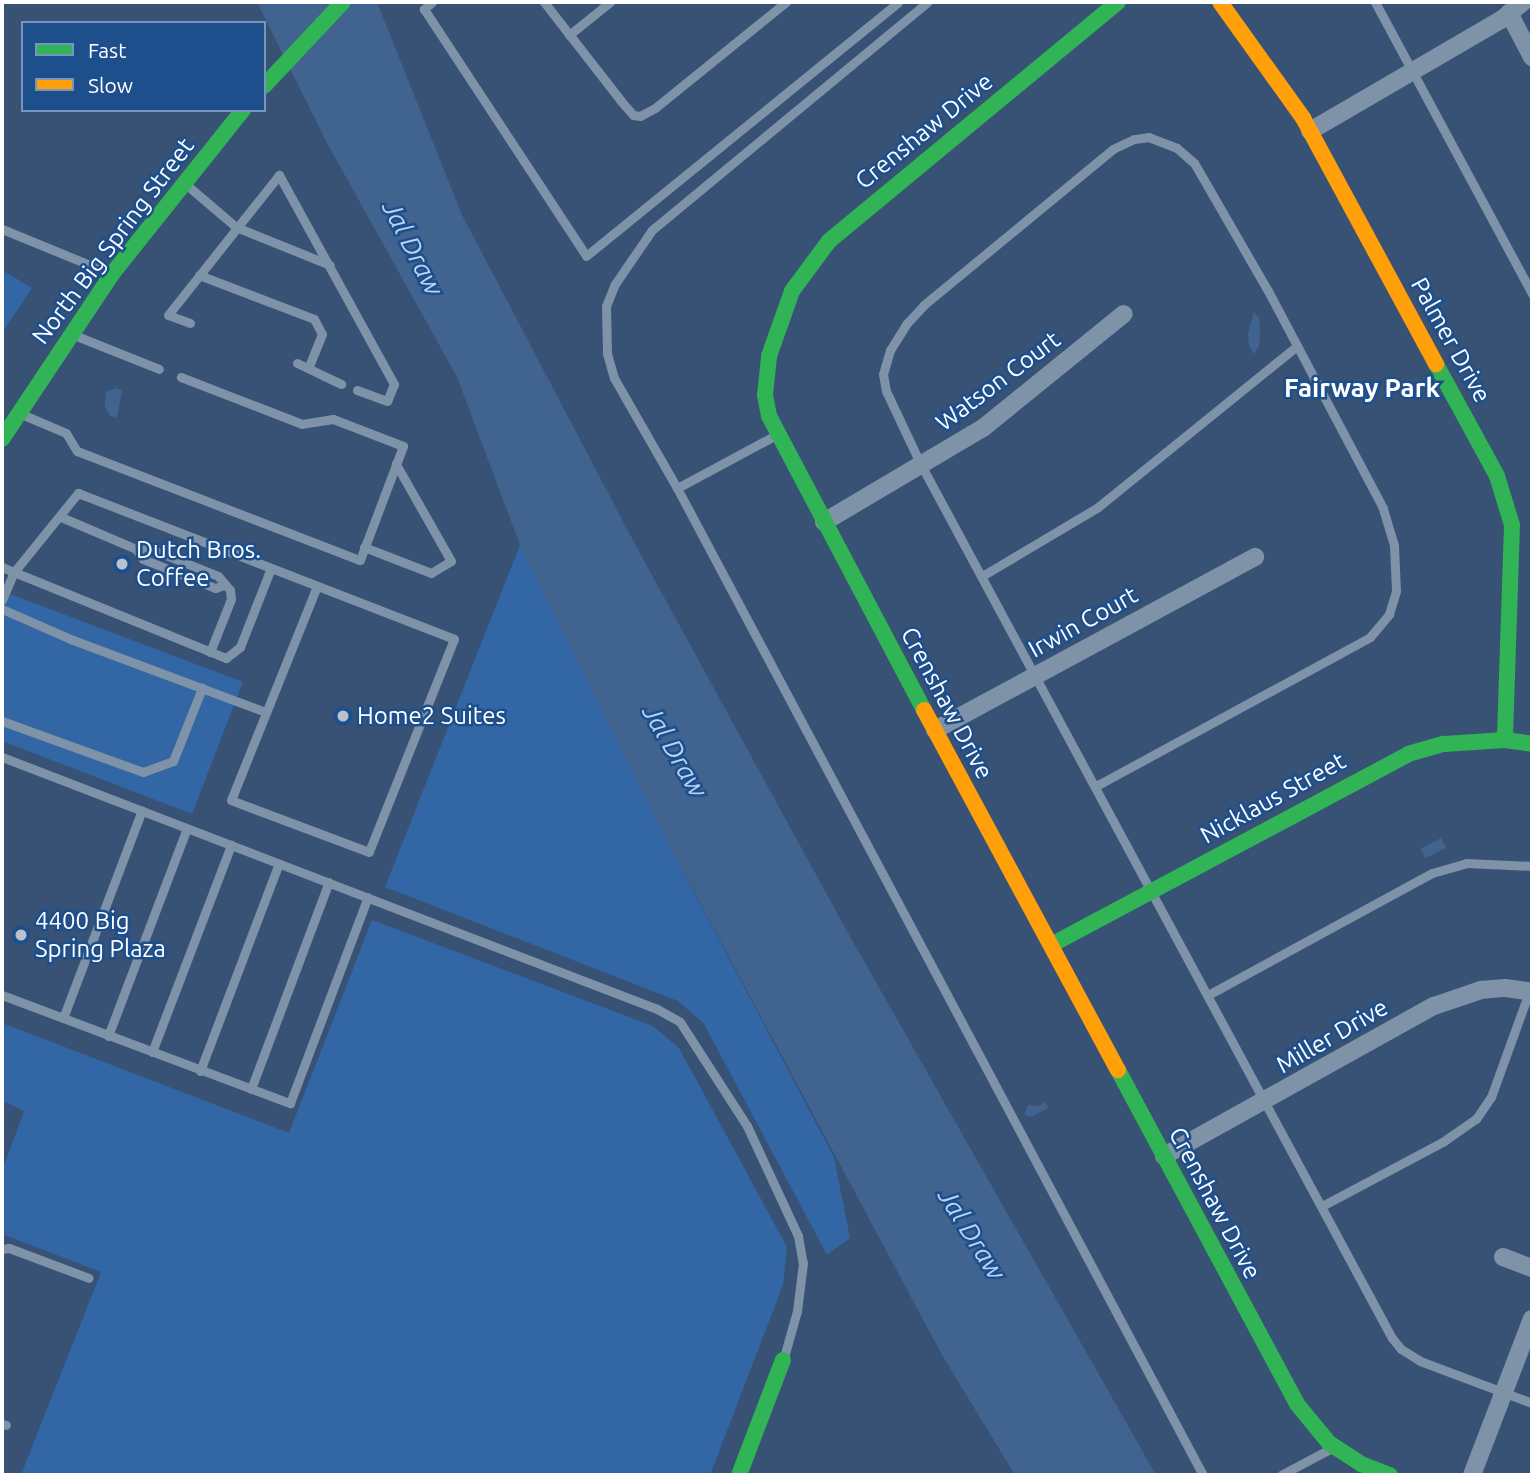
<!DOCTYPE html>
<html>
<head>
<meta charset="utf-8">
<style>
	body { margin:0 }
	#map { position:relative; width:1534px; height:1477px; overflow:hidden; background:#375274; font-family:Ubuntu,sans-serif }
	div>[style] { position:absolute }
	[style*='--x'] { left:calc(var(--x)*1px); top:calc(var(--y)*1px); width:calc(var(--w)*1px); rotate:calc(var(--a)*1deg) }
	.green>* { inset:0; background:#3266a4 }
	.water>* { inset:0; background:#41638f; transform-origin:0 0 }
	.lane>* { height:9px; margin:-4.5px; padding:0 4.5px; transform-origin:4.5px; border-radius:4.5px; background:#7e92a8 }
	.street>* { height:18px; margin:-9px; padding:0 9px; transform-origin:9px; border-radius:9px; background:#7e92a8 }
	.fast>* { height:16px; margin:-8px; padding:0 8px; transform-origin:8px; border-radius:8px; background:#30b455 }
	.slow>* { height:16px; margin:-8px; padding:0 8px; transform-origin:8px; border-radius:8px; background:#ff9f0a }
	.dots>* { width:19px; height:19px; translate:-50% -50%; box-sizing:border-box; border:4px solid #1e4f8d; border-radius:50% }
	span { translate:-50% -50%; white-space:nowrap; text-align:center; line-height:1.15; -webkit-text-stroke:5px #1e4f8d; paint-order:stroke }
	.street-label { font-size:24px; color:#fff }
	.poi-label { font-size:24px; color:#fff }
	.left { translate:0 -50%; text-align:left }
	.water-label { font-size:26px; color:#b8d3f4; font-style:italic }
	.neighbourhood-label { font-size:26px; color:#fff; font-weight:700 }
	.frame { position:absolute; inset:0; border:4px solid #fff; pointer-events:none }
	.legend { position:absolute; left:21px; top:21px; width:245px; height:91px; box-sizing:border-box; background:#1e4f8d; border:2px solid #7895bb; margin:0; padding:9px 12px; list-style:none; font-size:21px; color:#fff }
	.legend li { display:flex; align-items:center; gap:14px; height:35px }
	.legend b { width:35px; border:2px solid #7895bb }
</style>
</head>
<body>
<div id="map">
	<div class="green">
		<i style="clip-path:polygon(2px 270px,32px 288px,2px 333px)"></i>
		<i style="clip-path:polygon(520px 545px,676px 858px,834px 1157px,850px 1238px,827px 1255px,704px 1024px,678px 1001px,385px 887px)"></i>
		<i style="clip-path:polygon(2px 591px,243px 682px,192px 814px,2px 741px)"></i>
		<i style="clip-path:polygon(372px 920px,653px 1026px,679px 1048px,787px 1247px,783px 1285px,710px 1475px,21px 1475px,101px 1272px,2px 1234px,2px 1171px,24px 1111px,2px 1101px,2px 1023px,289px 1133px)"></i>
	</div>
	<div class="water">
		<i style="clip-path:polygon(257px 2px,377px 2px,462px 215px,636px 546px,848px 933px,1156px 1475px,1015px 1475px,942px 1355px,676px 858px,520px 545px,457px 377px,327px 143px)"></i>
		<i style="clip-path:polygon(1254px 312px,1259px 318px,1260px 332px,1259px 346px,1254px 354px,1249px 346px,1248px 333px)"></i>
		<i style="clip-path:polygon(116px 388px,122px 391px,117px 418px,110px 416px,105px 407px,106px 392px)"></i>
		<i style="left:1441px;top:838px;width:11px;height:23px;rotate:63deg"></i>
		<i style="clip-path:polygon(1045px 1102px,1048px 1108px,1031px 1117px,1024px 1115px,1028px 1105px,1039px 1106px)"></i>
	</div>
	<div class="lane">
		<i style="--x:432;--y:2;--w:11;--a:139"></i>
		<i style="--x:424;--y:9;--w:295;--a:56.7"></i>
		<i style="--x:586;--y:256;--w:402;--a:-39.1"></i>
		<i style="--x:544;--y:2;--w:125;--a:52.1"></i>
		<i style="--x:621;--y:101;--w:18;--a:49"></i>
		<i style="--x:633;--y:115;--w:7;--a:8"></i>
		<i style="--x:640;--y:116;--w:17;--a:-28"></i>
		<i style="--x:655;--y:108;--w:169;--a:-39"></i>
		<i style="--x:1375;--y:2;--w:332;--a:61.7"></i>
		<i style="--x:569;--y:35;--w:53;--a:-38.8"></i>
		<i style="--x:189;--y:187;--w:62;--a:40.4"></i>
		<i style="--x:236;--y:227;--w:101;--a:22"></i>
		<i style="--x:2;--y:229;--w:113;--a:22.3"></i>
		<i style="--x:199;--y:275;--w:123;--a:20.9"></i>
		<i style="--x:314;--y:319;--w:17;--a:62"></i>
		<i style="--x:322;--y:334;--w:35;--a:112"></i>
		<i style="--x:190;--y:323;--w:23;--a:-160"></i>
		<i style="--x:168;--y:315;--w:179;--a:-51.6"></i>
		<i style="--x:279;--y:175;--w:239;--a:61.2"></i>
		<i style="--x:394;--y:384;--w:18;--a:112"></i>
		<i style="--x:387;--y:401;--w:32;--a:-160"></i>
		<i style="--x:79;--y:337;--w:86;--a:21.8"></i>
		<i style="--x:297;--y:363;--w:49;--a:25.5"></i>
		<i style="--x:26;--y:416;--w:43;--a:23"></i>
		<i style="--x:66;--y:433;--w:21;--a:59"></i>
		<i style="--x:77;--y:451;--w:303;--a:21.1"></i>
		<i style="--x:360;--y:560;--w:122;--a:-69.3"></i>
		<i style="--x:403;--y:446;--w:75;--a:-158.9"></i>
		<i style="--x:333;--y:419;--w:31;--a:171"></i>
		<i style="--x:302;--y:424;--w:130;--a:-158.8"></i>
		<i style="--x:776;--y:435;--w:112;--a:151.8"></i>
		<i style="--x:677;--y:488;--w:1118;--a:61.95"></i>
		<i style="--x:677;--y:488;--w:127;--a:-119.8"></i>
		<i style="--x:614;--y:378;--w:26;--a:-106"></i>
		<i style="--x:607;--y:353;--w:47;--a:-91.2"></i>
		<i style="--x:606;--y:306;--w:24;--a:-68"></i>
		<i style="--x:615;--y:284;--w:65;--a:-55.6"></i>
		<i style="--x:652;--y:230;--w:358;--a:-39.6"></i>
		<i style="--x:61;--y:517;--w:82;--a:23.1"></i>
		<i style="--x:136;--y:549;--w:10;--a:-11"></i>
		<i style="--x:146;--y:547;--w:78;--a:21.9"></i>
		<i style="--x:218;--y:576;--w:18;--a:49"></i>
		<i style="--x:230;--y:590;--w:9;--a:84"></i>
		<i style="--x:231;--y:599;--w:57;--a:111.6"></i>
		<i style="--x:364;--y:547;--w:72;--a:21.2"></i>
		<i style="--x:431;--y:573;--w:23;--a:-31"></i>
		<i style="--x:451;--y:561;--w:112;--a:-119.6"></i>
		<i style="--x:136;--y:549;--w:12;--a:55"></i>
		<i style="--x:143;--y:559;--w:78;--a:21.9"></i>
		<i style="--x:215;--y:588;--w:9;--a:-18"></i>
		<i style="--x:2;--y:567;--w:13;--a:23"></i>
		<i style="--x:14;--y:572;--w:102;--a:-51"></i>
		<i style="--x:78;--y:493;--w:403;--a:21.2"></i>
		<i style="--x:454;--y:639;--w:229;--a:111.8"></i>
		<i style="--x:369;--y:852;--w:147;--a:-159.4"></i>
		<i style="--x:231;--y:800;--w:231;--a:-68.1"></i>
		<i style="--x:982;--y:576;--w:135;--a:-30.7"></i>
		<i style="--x:1098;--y:507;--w:256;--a:-39"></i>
		<i style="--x:2;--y:600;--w:30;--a:-67"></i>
		<i style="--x:14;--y:572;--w:229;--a:22.1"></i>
		<i style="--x:226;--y:658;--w:18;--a:-38"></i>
		<i style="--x:240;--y:647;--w:85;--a:-68.6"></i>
		<i style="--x:2;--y:609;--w:77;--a:23.6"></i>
		<i style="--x:73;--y:640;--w:206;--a:20.5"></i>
		<i style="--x:2;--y:721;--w:150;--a:19.9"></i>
		<i style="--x:143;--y:772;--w:32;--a:-20"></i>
		<i style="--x:173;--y:761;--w:79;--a:-68.3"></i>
		<i style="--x:2;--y:757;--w:702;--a:21.04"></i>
		<i style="--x:657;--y:1009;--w:26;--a:29"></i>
		<i style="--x:680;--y:1022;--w:124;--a:57.2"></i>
		<i style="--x:747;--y:1126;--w:121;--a:65.1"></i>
		<i style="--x:798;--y:1236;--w:27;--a:80"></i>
		<i style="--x:803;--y:1263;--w:48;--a:97.1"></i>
		<i style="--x:797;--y:1311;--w:48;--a:105.8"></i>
		<i style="--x:1096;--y:786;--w:312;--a:-28.5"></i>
		<i style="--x:1370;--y:637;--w:30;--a:-50"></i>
		<i style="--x:1389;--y:614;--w:24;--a:-73"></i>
		<i style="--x:1396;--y:591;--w:46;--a:-92.5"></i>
		<i style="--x:1394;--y:545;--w:39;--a:-107"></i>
		<i style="--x:1383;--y:508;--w:246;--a:-117.9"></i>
		<i style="--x:1268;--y:291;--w:148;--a:-120"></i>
		<i style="--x:1194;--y:163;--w:23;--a:-139"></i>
		<i style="--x:1177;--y:148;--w:30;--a:-159"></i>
		<i style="--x:1149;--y:137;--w:15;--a:172"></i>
		<i style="--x:1134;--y:139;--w:23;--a:155"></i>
		<i style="--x:1113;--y:149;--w:245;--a:140.5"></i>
		<i style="--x:924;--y:305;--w:25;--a:133"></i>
		<i style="--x:907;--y:323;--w:32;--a:122"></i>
		<i style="--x:890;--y:350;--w:25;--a:106"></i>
		<i style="--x:883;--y:374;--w:17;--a:80"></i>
		<i style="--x:886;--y:391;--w:80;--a:64.7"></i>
		<i style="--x:920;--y:463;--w:994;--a:61.66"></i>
		<i style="--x:1392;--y:1338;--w:14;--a:51"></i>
		<i style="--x:1401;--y:1349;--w:22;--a:32"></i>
		<i style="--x:1420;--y:1361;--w:120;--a:20.6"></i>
		<i style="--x:2;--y:995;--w:308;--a:20.6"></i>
		<i style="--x:290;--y:1103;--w:220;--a:-69.3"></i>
		<i style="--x:1208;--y:995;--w:255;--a:-28.6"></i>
		<i style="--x:1432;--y:873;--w:35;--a:-16"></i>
		<i style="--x:1466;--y:863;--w:66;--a:2.6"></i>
		<i style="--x:63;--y:1018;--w:222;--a:-69.2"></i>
		<i style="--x:108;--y:1036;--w:222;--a:-69.2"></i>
		<i style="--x:152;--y:1052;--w:222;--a:-69.1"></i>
		<i style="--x:200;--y:1071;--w:222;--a:-69.2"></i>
		<i style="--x:251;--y:1089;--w:221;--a:-69.4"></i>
		<i style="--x:1322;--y:1206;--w:138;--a:-28"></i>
		<i style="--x:1444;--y:1141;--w:39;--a:-35"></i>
		<i style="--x:1476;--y:1119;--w:27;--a:-56"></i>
		<i style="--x:1491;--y:1097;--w:112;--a:-70.1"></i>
		<i style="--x:2;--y:1249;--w:7;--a:-8"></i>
		<i style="--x:9;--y:1248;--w:85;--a:20.6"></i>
		<i style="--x:2;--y:1424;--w:4;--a:14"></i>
		<i style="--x:1281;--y:1475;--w:55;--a:-28"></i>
	</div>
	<div class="street">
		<i style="--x:1509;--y:13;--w:50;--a:62.4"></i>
		<i style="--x:1310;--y:131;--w:221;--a:-30.2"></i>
		<i style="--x:1501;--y:20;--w:28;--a:-39"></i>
		<i style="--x:824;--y:522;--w:185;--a:-30.6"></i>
		<i style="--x:983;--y:428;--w:181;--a:-39"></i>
		<i style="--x:935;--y:730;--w:364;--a:-28.4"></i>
		<i style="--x:1164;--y:1156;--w:309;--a:-29.1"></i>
		<i style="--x:1434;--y:1006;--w:50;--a:-18.8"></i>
		<i style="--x:1481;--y:990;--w:24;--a:-5"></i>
		<i style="--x:1505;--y:988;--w:27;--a:8"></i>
		<i style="--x:1503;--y:1257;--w:31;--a:21"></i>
		<i style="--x:1472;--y:1475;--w:167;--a:-69"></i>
	</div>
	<div class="fast">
		<i style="--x:264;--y:86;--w:115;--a:-46.8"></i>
		<i style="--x:1436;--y:364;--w:128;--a:61.4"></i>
		<i style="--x:1497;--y:476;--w:51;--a:73"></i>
		<i style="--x:1512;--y:525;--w:215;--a:91.9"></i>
		<i style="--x:2;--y:439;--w:198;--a:-56.3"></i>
		<i style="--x:112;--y:274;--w:210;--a:-51.4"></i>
		<i style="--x:924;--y:710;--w:332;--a:-117.8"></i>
		<i style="--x:769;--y:416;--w:21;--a:-101"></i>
		<i style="--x:765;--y:395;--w:39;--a:-84"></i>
		<i style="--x:769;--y:356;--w:69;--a:-70.5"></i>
		<i style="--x:792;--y:291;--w:62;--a:-53.5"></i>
		<i style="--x:829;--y:241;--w:375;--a:-39.6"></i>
		<i style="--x:1051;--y:945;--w:405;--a:-28.1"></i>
		<i style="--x:1408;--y:754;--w:37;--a:-16"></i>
		<i style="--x:1444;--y:744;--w:61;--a:-3.8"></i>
		<i style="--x:1505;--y:740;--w:27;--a:8"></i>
		<i style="--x:1118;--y:1070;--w:379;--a:61.8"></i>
		<i style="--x:1297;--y:1404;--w:50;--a:50.6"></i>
		<i style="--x:1329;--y:1443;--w:38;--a:33"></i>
		<i style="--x:1361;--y:1464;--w:31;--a:21"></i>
		<i style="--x:739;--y:1475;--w:123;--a:-69.1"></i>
	</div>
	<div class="slow">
		<i style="--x:1220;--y:2;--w:143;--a:54.4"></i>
		<i style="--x:1303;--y:118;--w:280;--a:61.6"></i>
		<i style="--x:924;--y:710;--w:409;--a:61.7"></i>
	</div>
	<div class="dots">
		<i style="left:122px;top:564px;background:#b9c2ce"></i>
		<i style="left:343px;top:716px;background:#b9c2ce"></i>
		<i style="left:21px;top:935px;background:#b9c2ce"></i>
	</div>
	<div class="street-label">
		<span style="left:924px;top:131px;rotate:-39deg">Crenshaw Drive</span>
		<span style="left:113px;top:241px;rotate:-53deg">North Big Spring Street</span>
		<span style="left:1451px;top:340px;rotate:61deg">Palmer Drive</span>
		<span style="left:998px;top:381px;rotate:-37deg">Watson Court</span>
		<span style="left:1083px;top:622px;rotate:-29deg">Irwin Court</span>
		<span style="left:947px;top:703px;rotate:62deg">Crenshaw Drive</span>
		<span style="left:1273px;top:798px;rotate:-29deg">Nicklaus Street</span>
		<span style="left:1332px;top:1036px;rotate:-30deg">Miller Drive</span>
		<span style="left:1215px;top:1203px;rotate:62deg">Crenshaw Drive</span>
	</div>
	<div class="poi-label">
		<span class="left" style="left:136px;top:564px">Dutch Bros.<br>Coffee</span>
		<span class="left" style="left:357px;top:716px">Home2 Suites</span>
		<span class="left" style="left:35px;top:935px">4400 Big<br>Spring Plaza</span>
	</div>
	<div class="water-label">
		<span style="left:413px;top:248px;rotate:63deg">Jal Draw</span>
		<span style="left:675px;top:751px;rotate:60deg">Jal Draw</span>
		<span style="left:972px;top:1234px;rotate:58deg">Jal Draw</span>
	</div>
	<div class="neighbourhood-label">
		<span style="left:1362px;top:388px">Fairway Park</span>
	</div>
	<div class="frame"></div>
	<ul class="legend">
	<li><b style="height:9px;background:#30b455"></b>Fast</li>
	<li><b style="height:9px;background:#ff9f0a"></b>Slow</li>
	</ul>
</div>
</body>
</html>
